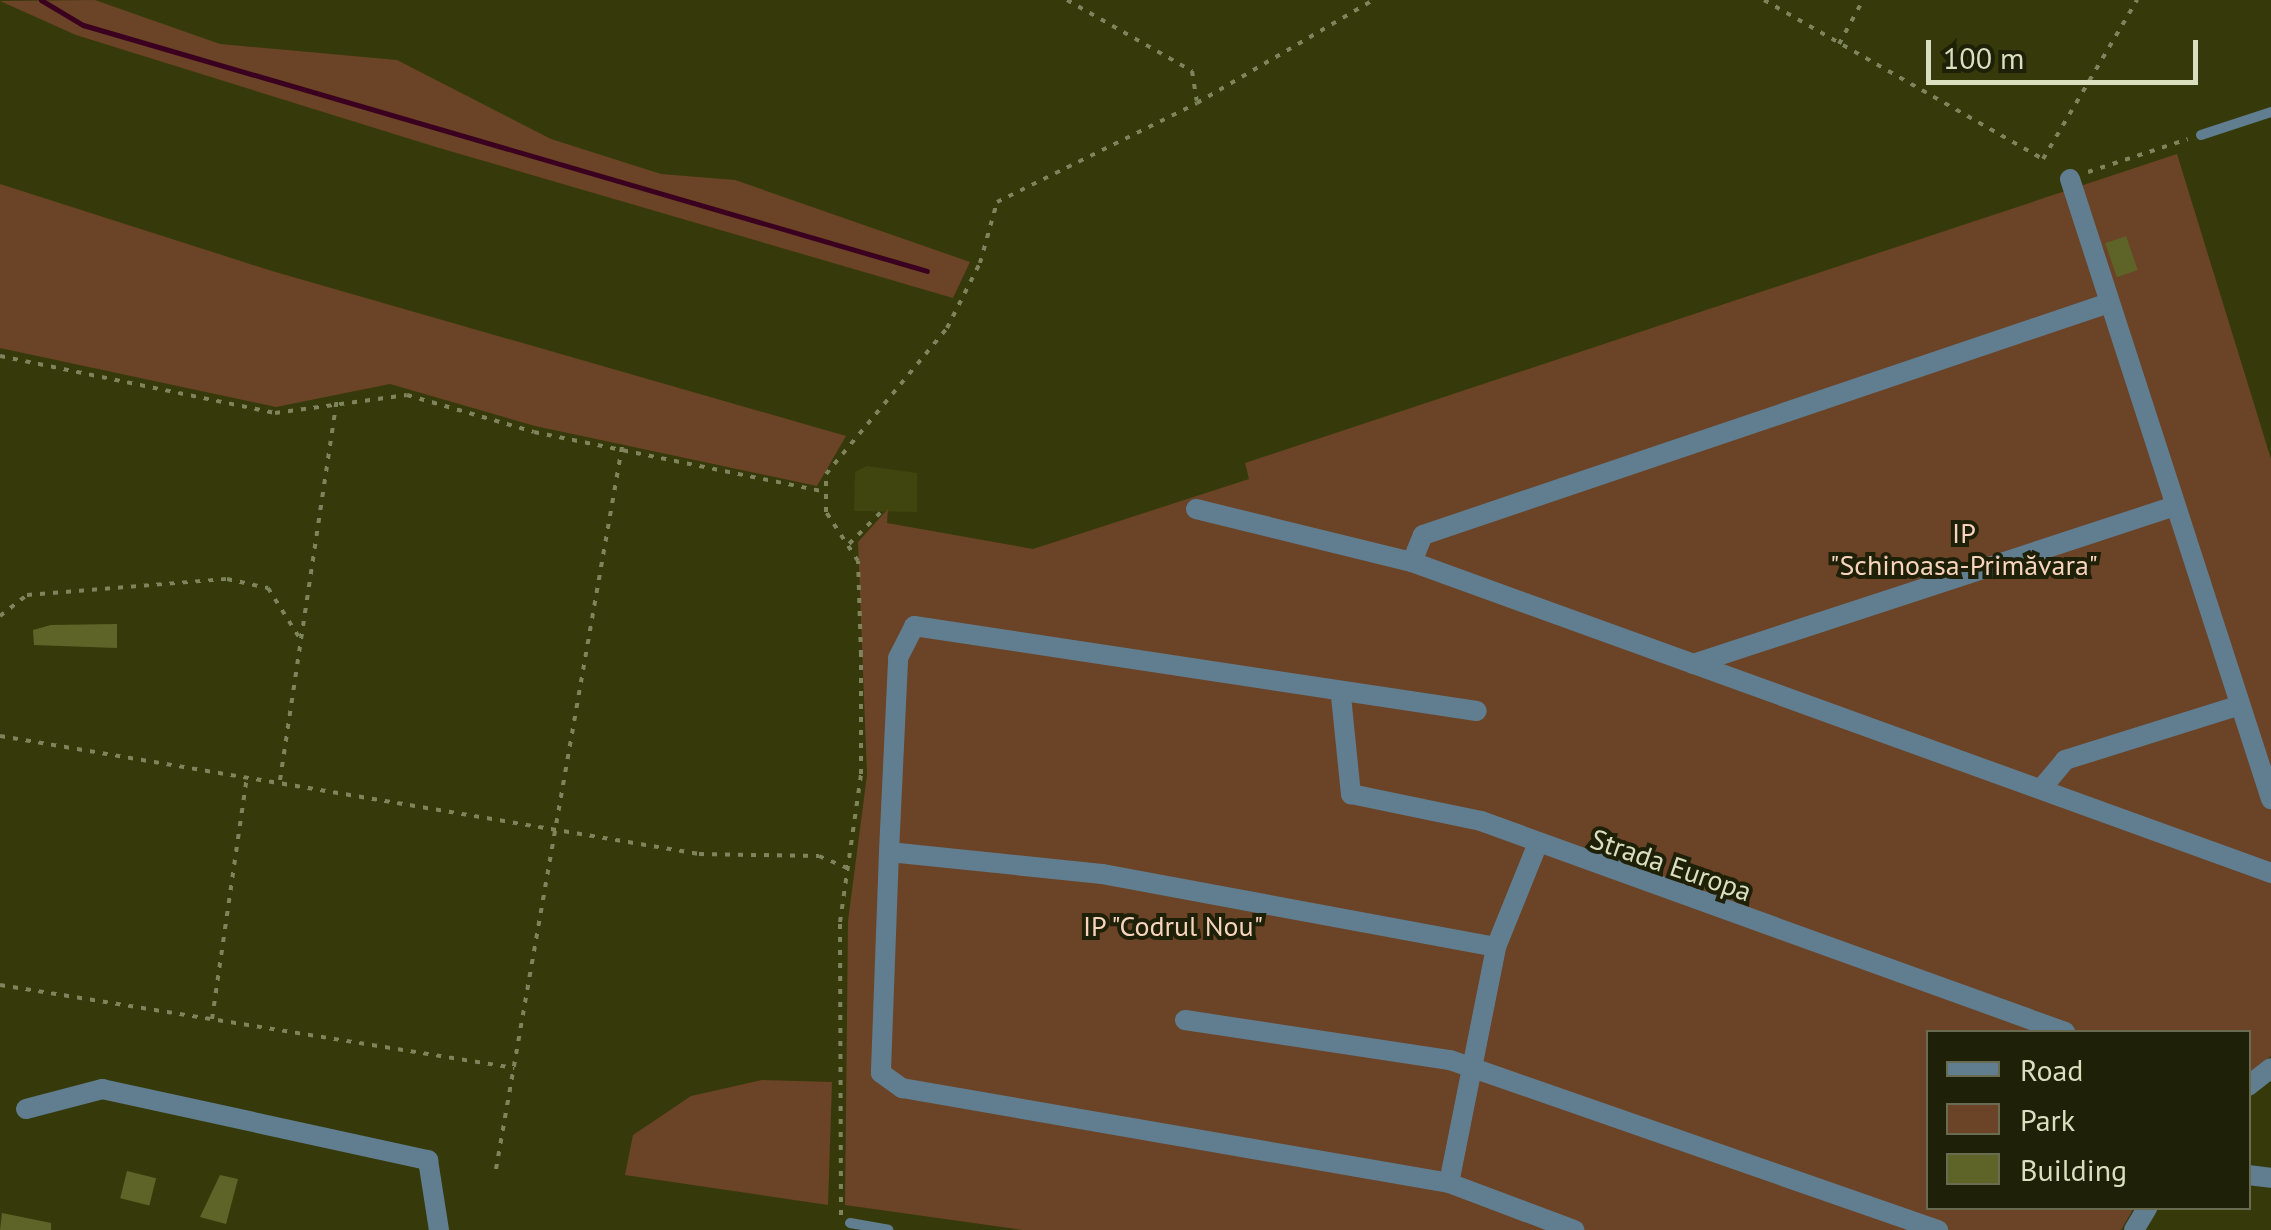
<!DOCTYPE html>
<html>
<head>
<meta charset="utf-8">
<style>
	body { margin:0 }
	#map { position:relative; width:2271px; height:1230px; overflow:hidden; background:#363a0b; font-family:"PT Sans",sans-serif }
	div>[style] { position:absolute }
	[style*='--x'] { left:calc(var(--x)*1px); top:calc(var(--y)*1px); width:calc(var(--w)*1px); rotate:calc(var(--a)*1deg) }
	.built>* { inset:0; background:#40440e }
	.green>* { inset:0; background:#6b4327 }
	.stream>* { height:5px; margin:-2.5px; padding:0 2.5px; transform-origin:2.5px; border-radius:2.5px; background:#3b001f }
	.building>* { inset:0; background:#5e6428; transform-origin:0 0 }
	.path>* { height:4px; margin-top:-2px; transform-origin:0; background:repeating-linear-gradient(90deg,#7f845c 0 5px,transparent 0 13px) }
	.lane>* { height:10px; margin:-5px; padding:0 5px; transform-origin:5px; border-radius:5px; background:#607e90 }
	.street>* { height:20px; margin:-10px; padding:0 10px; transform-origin:10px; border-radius:10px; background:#607e90 }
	span { translate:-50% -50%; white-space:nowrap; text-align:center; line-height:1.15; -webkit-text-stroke:8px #1e2007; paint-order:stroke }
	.park-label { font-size:28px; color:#f8d4be }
	.street-label { font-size:28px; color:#dadfc0 }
	.legend { position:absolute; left:1926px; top:1030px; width:325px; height:180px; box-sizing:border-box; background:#1e2007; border:2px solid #696c51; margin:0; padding:12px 18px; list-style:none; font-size:30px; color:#dadfc0 }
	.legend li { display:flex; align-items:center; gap:20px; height:50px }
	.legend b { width:50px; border:2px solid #696c51 }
	.scale { position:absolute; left:1926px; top:40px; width:272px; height:45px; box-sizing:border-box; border:5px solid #dadfc0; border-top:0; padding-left:12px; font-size:30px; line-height:35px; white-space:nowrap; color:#dadfc0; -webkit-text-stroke:8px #1e2007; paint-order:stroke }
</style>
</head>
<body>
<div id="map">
	<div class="built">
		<i style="clip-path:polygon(867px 466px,917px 473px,917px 512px,854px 511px,855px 472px)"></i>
	</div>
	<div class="green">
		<i style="clip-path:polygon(95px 0,220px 44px,397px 60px,551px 139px,661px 174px,735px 180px,970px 262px,953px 298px,436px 147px,76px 35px,0 1px)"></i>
		<i style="clip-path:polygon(2177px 154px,2271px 459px,2271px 1056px,2249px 1073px,2248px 1032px,1928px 1032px,1928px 1208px,2134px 1208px,2121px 1230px,1023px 1230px,845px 1205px,848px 921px,867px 775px,858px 542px,888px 509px,887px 523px,1033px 549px,1249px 479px,1245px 463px)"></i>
		<i style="clip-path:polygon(0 184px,272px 271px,846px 436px,817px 486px,535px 426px,390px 384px,276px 407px,0 348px)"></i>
		<i style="clip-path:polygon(762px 1080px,832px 1082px,828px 1205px,625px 1175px,633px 1135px,691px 1096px)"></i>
	</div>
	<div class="stream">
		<i style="--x:41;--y:0;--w:49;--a:30.8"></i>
		<i style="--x:83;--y:25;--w:879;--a:16.25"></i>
	</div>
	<div class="building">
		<i style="left:2126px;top:236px;width:36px;height:22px;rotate:71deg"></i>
		<i style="clip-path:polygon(117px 624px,117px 648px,34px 645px,33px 630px,51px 625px)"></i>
		<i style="left:127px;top:1171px;width:30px;height:28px;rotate:14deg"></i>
		<i style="clip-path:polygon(220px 1175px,238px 1179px,226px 1224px,200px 1217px)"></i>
		<i style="clip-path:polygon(2px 1213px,51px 1223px,51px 1230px,0 1230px)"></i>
	</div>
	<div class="path">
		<i style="--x:1067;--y:0;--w:144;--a:29.6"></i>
		<i style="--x:1192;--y:71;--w:30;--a:81"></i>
		<i style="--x:1764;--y:0;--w:321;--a:29.7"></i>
		<i style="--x:2043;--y:159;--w:185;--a:-59.4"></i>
		<i style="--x:1839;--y:44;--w:50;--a:-61.4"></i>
		<i style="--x:2088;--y:172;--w:105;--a:-18.3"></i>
		<i style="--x:0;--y:356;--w:281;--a:11.7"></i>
		<i style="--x:275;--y:413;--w:133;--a:-7.8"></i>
		<i style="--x:407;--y:395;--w:132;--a:16.2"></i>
		<i style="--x:534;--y:432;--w:294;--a:11.6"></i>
		<i style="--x:849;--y:544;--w:49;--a:-45"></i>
		<i style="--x:0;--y:616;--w:34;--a:-38"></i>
		<i style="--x:27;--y:595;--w:201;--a:-4.6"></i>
		<i style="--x:227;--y:579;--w:42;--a:12.4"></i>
		<i style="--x:268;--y:588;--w:58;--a:57.7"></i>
		<i style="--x:0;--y:736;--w:709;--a:9.58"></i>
		<i style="--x:699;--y:854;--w:120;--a:1"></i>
		<i style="--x:819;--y:856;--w:30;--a:23"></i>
		<i style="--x:280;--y:780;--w:385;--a:-81.5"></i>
		<i style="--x:0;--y:985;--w:521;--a:9.17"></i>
		<i style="--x:212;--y:1019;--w:245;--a:-81.8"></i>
		<i style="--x:496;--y:1169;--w:733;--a:-80.1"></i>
		<i style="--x:841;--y:1215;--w:293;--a:-90.2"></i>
		<i style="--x:840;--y:922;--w:149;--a:-81.9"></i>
		<i style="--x:861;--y:774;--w:119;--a:-90"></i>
		<i style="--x:861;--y:655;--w:94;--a:-91.8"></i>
		<i style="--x:858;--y:561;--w:59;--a:-123.1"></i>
		<i style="--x:826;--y:512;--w:38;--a:-90"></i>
		<i style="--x:826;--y:474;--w:190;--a:-50.3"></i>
		<i style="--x:947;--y:328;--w:73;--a:-63.1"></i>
		<i style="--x:980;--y:263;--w:63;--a:-74.4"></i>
		<i style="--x:997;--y:202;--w:223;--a:-26.3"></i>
		<i style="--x:1197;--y:103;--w:204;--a:-30.3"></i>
	</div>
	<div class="lane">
		<i style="--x:2201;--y:135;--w:74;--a:-18.2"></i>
		<i style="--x:850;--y:1223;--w:39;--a:10"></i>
	</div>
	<div class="street">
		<i style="--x:2070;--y:179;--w:652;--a:72.04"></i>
		<i style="--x:1196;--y:509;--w:222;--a:13.8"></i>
		<i style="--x:1412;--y:562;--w:914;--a:19.9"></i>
		<i style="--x:1412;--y:562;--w:29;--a:-68"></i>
		<i style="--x:1423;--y:535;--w:724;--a:-18.69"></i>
		<i style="--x:1693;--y:664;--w:507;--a:-18.15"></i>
		<i style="--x:1341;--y:696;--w:99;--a:84.2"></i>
		<i style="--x:1351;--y:794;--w:133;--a:11.7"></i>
		<i style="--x:1481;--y:821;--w:621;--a:19.86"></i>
		<i style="--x:2041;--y:789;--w:38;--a:-50"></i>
		<i style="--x:2065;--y:760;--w:183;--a:-17.4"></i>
		<i style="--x:889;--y:852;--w:194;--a:-87.3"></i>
		<i style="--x:898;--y:658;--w:36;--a:-63"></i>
		<i style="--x:914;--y:626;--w:569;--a:8.59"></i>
		<i style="--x:1496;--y:947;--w:401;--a:-169.5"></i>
		<i style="--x:1102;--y:874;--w:214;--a:-174.1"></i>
		<i style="--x:889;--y:852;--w:221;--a:92.1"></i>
		<i style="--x:881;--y:1073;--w:26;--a:36"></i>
		<i style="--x:902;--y:1088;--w:555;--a:9.85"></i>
		<i style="--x:1449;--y:1183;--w:134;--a:20.6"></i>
		<i style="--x:1185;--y:1020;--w:268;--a:8.6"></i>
		<i style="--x:1450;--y:1060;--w:517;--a:19.21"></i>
		<i style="--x:2248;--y:1086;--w:29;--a:-38"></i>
		<i style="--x:26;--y:1109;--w:79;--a:-14.7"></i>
		<i style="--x:102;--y:1089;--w:334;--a:12.3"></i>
		<i style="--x:428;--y:1160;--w:71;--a:81.1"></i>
		<i style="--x:2248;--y:1175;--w:23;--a:7"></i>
		<i style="--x:1449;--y:1183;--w:241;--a:-78.7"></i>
		<i style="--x:1496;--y:947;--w:107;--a:-68"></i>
		<i style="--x:2134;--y:1230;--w:26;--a:-59"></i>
	</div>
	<div class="park-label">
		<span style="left:1964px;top:549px">IP<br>"Schinoasa-Primăvara"</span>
		<span style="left:1173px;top:926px">IP "Codrul Nou"</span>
	</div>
	<div class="street-label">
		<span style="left:1671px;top:865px;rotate:19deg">Strada Europa</span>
	</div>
	<ul class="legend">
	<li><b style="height:12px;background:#607e90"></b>Road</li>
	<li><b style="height:28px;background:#6b4327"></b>Park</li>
	<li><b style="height:28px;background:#5e6428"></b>Building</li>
	</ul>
	<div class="scale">100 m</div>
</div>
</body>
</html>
